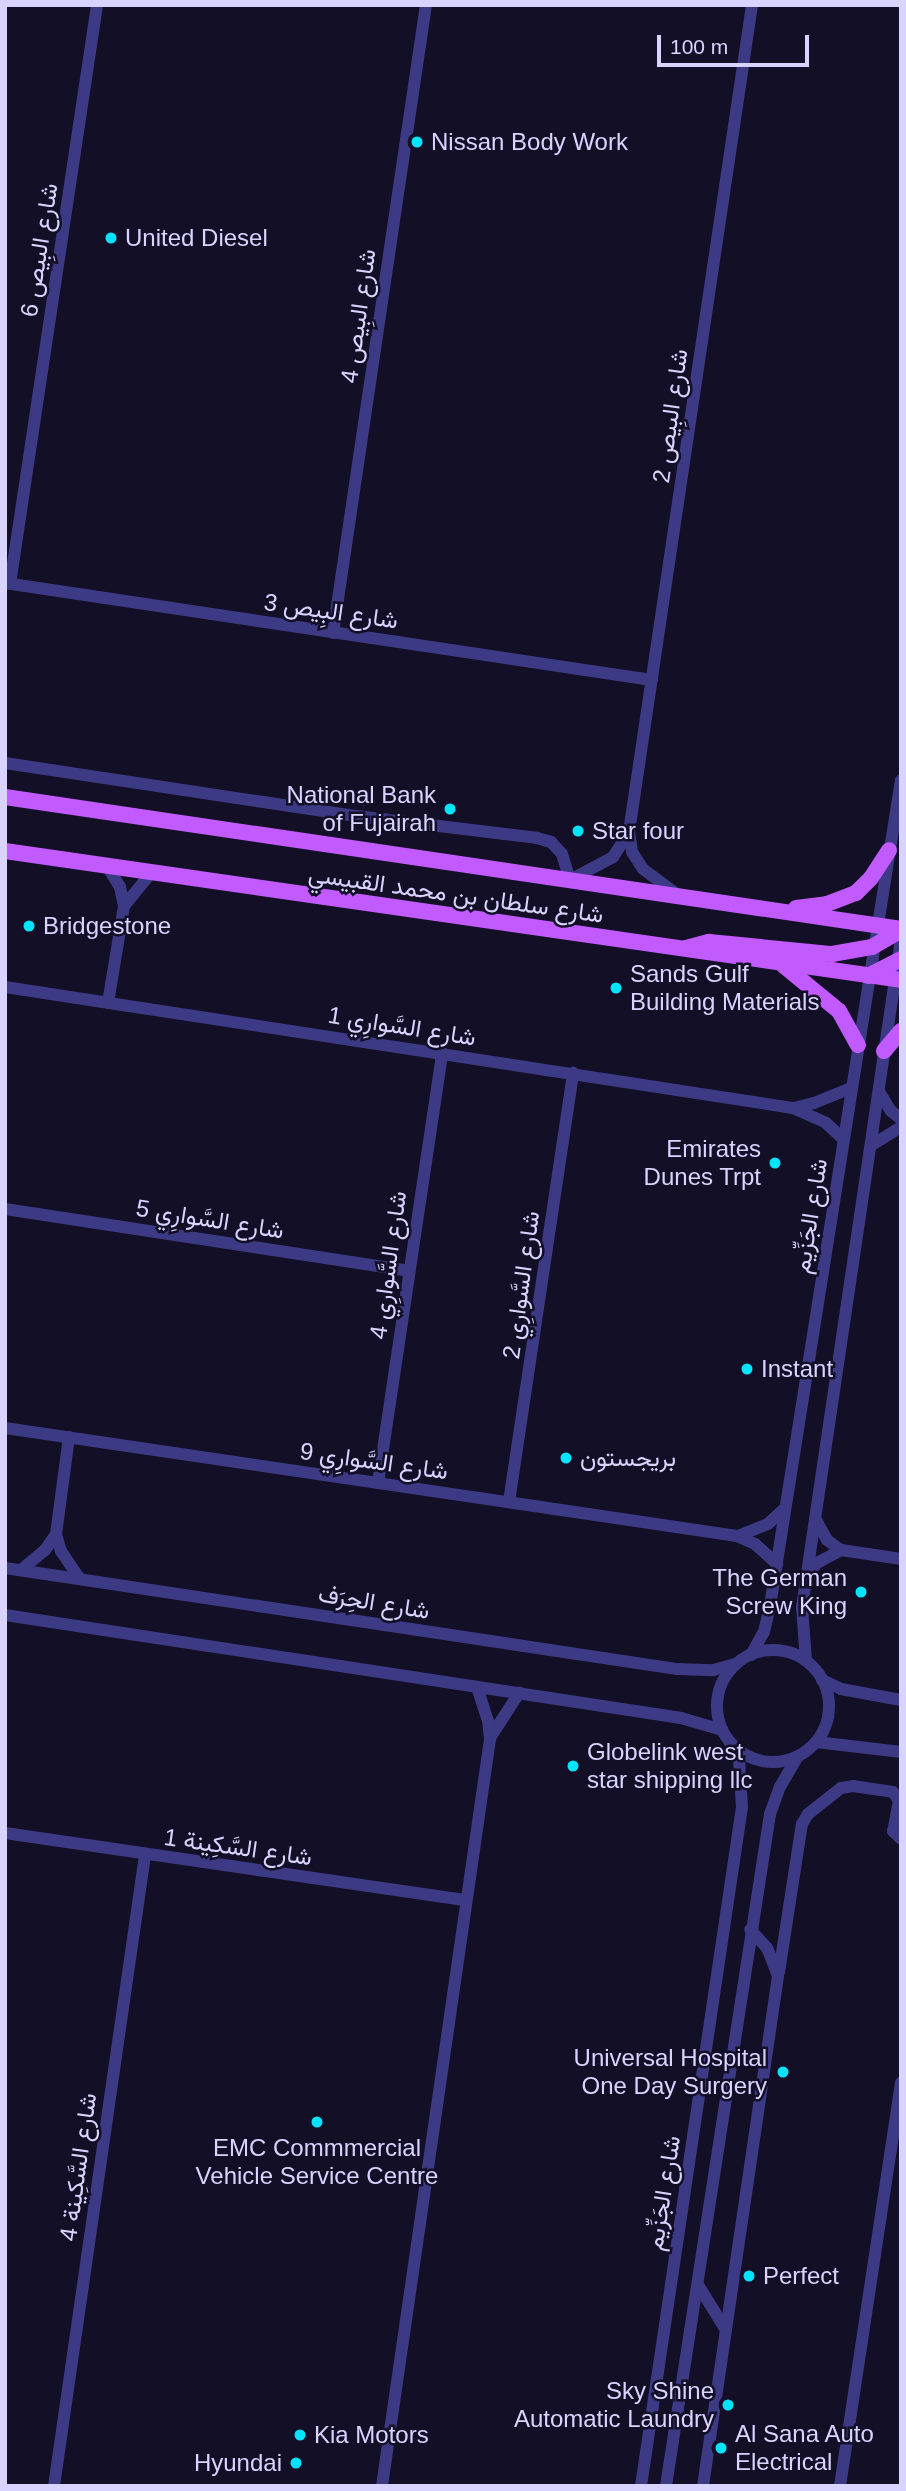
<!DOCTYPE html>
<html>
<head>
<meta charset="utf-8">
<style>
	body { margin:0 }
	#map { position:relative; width:906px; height:2491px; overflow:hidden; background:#130f26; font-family:Arial,Vazirmatn,sans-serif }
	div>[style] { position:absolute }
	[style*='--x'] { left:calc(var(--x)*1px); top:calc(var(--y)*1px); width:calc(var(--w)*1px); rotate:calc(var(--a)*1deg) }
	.minor>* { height:12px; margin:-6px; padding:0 6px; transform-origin:6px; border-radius:6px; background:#3d3a85 }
	.minor>.ring { margin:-6px; padding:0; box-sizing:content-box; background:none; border:12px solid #3d3a85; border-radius:50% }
	.major>* { height:16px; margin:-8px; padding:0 8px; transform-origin:8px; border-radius:8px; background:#c25bff }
	.dots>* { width:19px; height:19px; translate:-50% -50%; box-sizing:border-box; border:4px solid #130f26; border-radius:50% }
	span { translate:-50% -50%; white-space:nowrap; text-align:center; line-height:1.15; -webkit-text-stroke:5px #130f26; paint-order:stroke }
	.poi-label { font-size:24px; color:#d9d4ff }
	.left { translate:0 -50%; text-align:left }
	.right { translate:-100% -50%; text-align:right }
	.street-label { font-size:24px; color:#d9d4ff }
	.frame { position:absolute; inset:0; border:7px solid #d9d4ff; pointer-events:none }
	.scale { position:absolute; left:657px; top:35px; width:152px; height:32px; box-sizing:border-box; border:4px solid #d9d4ff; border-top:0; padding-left:9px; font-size:21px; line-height:24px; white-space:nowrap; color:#d9d4ff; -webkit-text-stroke:5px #130f26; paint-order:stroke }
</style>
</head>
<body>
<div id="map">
	<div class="minor">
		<i style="--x:5;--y:583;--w:654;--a:8.53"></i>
		<i style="--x:10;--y:584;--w:585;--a:-81.45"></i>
		<i style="--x:333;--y:633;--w:635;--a:-81.58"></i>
		<i style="--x:5;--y:763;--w:347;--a:8.6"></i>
		<i style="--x:348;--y:815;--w:190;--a:6.9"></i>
		<i style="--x:537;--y:838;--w:15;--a:16"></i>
		<i style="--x:551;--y:842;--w:16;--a:47"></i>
		<i style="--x:562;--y:854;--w:27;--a:73"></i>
		<i style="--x:570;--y:880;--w:49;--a:-28.1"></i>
		<i style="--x:613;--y:857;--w:30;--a:-57"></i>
		<i style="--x:629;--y:832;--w:836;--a:-81.54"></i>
		<i style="--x:629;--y:832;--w:20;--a:81"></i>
		<i style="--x:632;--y:852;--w:20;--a:57"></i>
		<i style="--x:643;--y:869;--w:44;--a:36.6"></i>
		<i style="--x:107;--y:866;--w:25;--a:58"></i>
		<i style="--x:120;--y:887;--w:19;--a:78"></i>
		<i style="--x:5;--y:987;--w:797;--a:8.73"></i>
		<i style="--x:793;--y:1108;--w:36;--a:24"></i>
		<i style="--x:826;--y:1123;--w:23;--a:43"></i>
		<i style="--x:108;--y:1003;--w:98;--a:-80.6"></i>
		<i style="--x:124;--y:906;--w:43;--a:-50.7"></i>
		<i style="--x:880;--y:1093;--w:21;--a:59"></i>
		<i style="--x:891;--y:1111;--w:13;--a:39"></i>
		<i style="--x:794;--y:1108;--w:21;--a:-14"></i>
		<i style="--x:814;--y:1103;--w:40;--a:-22"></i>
		<i style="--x:872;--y:1145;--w:34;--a:-32"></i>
		<i style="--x:5;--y:1209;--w:408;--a:8.7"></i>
		<i style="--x:5;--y:1428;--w:740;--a:8.39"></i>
		<i style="--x:737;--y:1536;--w:20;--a:24"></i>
		<i style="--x:755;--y:1544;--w:30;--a:42"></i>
		<i style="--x:69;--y:1437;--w:98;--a:97.6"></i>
		<i style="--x:56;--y:1534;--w:18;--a:74"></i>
		<i style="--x:61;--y:1551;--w:32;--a:56"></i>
		<i style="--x:378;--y:1483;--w:435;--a:-81.5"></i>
		<i style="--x:509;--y:1502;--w:434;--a:-81.5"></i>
		<i style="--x:816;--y:1520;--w:23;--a:61"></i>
		<i style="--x:827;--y:1540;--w:17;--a:36"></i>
		<i style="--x:841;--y:1550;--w:61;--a:8.5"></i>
		<i style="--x:738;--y:1536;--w:32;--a:-22"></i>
		<i style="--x:768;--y:1524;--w:22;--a:-43"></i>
		<i style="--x:5;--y:1568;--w:680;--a:8.55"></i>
		<i style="--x:677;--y:1669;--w:36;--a:2"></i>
		<i style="--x:713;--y:1670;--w:24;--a:-15"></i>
		<i style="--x:21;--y:1570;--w:31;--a:-40"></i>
		<i style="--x:45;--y:1550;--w:19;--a:-55"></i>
		<i style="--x:806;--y:1577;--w:18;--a:-52"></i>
		<i style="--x:817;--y:1563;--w:27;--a:-28"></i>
		<i style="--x:5;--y:1615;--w:684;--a:8.66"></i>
		<i style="--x:681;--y:1718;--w:43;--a:16.3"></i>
		<i class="ring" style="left:717px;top:1650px;width:100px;height:100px"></i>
		<i style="--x:751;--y:1655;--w:26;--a:-61"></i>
		<i style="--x:764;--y:1632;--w:27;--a:-77"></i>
		<i style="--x:770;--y:1606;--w:836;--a:-80.99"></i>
		<i style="--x:806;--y:1661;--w:54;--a:-94.2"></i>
		<i style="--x:802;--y:1607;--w:675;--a:-81.57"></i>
		<i style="--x:822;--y:1680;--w:21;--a:25"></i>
		<i style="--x:841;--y:1689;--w:61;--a:10.4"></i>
		<i style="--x:490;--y:1738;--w:54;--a:-57.2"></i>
		<i style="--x:816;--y:1742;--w:86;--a:6.7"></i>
		<i style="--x:5;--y:1833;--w:466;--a:8.3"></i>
		<i style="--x:779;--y:1972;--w:150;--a:-81.2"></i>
		<i style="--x:802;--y:1824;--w:12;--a:-59"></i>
		<i style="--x:808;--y:1814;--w:42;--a:-38.2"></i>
		<i style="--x:841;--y:1788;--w:12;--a:-9"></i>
		<i style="--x:853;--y:1786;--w:40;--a:8.5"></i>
		<i style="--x:893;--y:1792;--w:11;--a:56"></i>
		<i style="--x:899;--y:1801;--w:31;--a:101"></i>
		<i style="--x:893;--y:1831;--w:11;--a:45"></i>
		<i style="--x:698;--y:2285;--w:53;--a:58.1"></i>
		<i style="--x:54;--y:2486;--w:638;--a:-81.79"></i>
		<i style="--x:382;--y:2486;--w:755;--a:-81.77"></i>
		<i style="--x:490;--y:1739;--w:18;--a:-96"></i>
		<i style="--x:488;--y:1721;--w:36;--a:-108"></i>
		<i style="--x:641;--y:2486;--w:686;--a:-81.54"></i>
		<i style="--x:742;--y:1807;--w:48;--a:-93.6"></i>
		<i style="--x:739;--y:1759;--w:21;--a:-119"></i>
		<i style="--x:666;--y:2486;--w:680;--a:-81.2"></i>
		<i style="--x:770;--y:1814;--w:29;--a:-70"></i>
		<i style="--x:780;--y:1787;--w:36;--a:-60"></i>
		<i style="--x:703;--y:2486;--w:515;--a:-81.63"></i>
		<i style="--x:778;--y:1976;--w:30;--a:-111"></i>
		<i style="--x:767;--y:1948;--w:25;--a:-132"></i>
		<i style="--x:840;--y:2486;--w:408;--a:-81.4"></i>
	</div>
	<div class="major">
		<i style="--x:5;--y:797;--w:906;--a:8.38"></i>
		<i style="--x:5;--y:851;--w:905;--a:8.19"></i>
		<i style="--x:796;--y:908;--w:31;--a:-7"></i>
		<i style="--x:827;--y:904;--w:31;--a:-21"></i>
		<i style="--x:856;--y:893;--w:21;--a:-45"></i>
		<i style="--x:871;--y:878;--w:33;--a:-57"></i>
		<i style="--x:686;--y:948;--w:24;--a:-15"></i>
		<i style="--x:709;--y:942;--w:124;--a:5.6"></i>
		<i style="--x:832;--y:954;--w:41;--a:-9.9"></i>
		<i style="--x:872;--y:947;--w:34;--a:-30"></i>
		<i style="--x:783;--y:965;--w:72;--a:39.4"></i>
		<i style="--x:839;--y:1011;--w:39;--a:61"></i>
		<i style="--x:868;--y:976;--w:37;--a:-27"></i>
		<i style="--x:884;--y:1051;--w:26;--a:-50"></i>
	</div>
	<div class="dots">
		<i style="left:417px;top:142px;background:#00e5ff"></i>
		<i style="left:111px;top:238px;background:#00e5ff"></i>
		<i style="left:450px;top:809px;background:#00e5ff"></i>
		<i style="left:578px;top:831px;background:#00e5ff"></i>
		<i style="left:29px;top:926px;background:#00e5ff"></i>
		<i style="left:616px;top:988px;background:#00e5ff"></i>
		<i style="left:775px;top:1163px;background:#00e5ff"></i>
		<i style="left:747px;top:1369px;background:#00e5ff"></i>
		<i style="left:566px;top:1458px;background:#00e5ff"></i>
		<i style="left:861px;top:1592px;background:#00e5ff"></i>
		<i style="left:573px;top:1766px;background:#00e5ff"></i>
		<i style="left:783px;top:2072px;background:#00e5ff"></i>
		<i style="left:317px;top:2122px;background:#00e5ff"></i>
		<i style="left:749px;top:2276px;background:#00e5ff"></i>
		<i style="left:728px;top:2405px;background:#00e5ff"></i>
		<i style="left:300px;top:2435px;background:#00e5ff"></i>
		<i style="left:721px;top:2448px;background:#00e5ff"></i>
		<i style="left:296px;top:2463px;background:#00e5ff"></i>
	</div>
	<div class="poi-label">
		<span class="left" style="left:431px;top:142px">Nissan Body Work</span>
		<span class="left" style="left:125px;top:238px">United Diesel</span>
		<span class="right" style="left:436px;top:809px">National Bank<br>of Fujairah</span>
		<span class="left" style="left:592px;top:831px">Star four</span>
		<span class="left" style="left:43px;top:926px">Bridgestone</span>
		<span class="left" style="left:630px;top:988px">Sands Gulf<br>Building Materials</span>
		<span class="right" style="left:761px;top:1163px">Emirates<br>Dunes Trpt</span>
		<span class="left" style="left:761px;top:1369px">Instant</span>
		<span class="left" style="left:580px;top:1458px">بريجستون</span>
		<span class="right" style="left:847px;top:1592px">The German<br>Screw King</span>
		<span class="left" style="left:587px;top:1766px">Globelink west<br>star shipping llc</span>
		<span class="right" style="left:767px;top:2072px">Universal Hospital<br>One Day Surgery</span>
		<span style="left:317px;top:2162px">EMC Commmercial<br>Vehicle Service Centre</span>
		<span class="left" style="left:763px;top:2276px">Perfect</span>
		<span class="right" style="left:714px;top:2405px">Sky Shine<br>Automatic Laundry</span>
		<span class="left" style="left:735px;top:2448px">Al Sana Auto<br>Electrical</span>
		<span class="left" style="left:314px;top:2435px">Kia Motors</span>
		<span class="right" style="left:282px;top:2463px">Hyundai</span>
	</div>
	<div class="street-label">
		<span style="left:39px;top:250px;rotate:-81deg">شارع البِيص 6</span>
		<span style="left:358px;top:316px;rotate:-82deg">شارع البِيص 4</span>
		<span style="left:670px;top:416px;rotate:-82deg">شارع البِيص 2</span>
		<span style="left:331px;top:611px;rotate:8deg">شارع البِيص 3</span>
		<span style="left:456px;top:894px;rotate:8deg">شارع سلطان بن محمد القبيسي</span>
		<span style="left:402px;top:1026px;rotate:9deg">شارع السَّوارِي 1</span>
		<span style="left:810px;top:1216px;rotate:-81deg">شارع الجَزِّيم</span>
		<span style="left:210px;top:1219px;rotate:9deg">شارع السَّوارِي 5</span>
		<span style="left:388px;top:1265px;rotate:-82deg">شارع السَّوارِي 4</span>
		<span style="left:521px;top:1285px;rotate:-82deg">شارع السَّوارِي 2</span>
		<span style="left:374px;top:1461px;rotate:8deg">شارع السَّوارِي 9</span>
		<span style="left:374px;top:1602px;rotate:9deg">شارع الحِرَف</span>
		<span style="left:238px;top:1847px;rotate:8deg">شارع السَّكِينة 1</span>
		<span style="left:78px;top:2167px;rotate:-82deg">شارع السَّكِينة 4</span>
		<span style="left:663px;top:2193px;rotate:-81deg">شارع الجَزِّيم</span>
	</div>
	<div class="frame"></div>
	<div class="scale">100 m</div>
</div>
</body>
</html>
